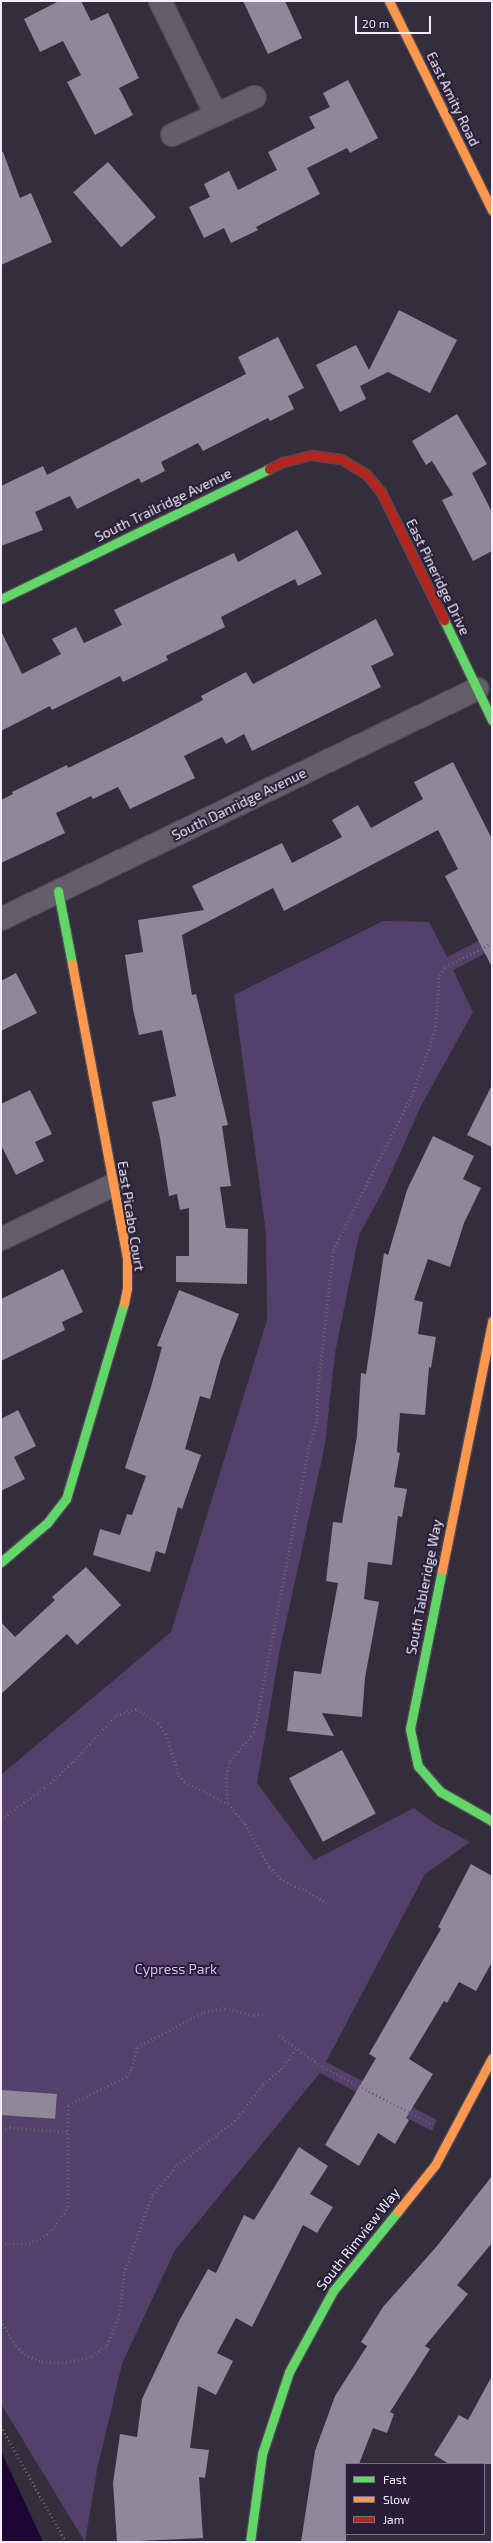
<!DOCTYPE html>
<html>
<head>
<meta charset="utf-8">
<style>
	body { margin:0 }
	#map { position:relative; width:493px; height:2543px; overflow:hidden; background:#332d3c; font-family:"Exo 2",sans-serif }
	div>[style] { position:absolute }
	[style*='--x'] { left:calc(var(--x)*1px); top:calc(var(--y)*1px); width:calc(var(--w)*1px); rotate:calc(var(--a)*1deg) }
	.green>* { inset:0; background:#53416c }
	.water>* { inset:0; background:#1d0534 }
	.building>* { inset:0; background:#8f8899; transform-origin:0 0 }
	.path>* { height:2.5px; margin-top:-1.25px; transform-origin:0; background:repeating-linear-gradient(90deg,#65626c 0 1px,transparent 0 4px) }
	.roads { filter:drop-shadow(1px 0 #4f4a57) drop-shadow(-1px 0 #4f4a57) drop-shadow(0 1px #4f4a57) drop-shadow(0 -1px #4f4a57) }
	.street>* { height:22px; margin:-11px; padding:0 11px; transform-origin:11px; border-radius:11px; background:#635f6a }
	.fast>* { height:9px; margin:-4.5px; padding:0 4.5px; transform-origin:4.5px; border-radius:4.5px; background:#63d668 }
	.slow>* { height:9px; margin:-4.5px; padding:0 4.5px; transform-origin:4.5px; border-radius:4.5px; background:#ff974d }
	.jam>* { height:9px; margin:-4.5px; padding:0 4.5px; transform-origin:4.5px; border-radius:4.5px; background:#b3261e }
	span { translate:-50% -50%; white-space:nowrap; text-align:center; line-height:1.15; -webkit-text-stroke:4px #281e37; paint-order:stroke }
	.street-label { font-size:14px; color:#f2ecfd }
	.park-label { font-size:14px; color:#d4c1f4 }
	.frame { position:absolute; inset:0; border:2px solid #f2ecfd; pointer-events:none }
	.legend { position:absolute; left:345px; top:2463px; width:140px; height:72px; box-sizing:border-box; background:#281e37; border:1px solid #797086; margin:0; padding:5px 7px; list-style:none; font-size:12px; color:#f2ecfd }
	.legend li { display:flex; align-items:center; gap:8px; height:20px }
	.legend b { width:20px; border:1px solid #797086 }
	.scale { position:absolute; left:355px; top:16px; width:76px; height:18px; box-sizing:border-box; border:2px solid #f2ecfd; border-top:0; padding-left:5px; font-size:12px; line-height:14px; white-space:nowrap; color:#f2ecfd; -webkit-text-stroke:3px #281e37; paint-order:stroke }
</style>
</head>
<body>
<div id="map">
	<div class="green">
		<i style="clip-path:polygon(383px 921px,429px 922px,447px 957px,492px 934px,492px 950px,453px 970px,473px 1012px,421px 1106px,384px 1189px,359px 1235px,335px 1353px,325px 1445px,280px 1649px,257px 1783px,314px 1860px,414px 1808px,434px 1823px,470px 1842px,425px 1874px,326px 2062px,437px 2120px,432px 2131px,320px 2073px,175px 2250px,122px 2364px,97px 2470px,85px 2542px,1px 2404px,1px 1775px,171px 1632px,267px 1320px,266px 1233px,234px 995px)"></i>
	</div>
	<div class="water">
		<i style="clip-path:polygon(1px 2451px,43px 2542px,1px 2542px)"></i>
	</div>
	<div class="building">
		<i style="clip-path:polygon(59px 1px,81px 1px,91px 21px,108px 13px,139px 78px,119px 88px,133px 115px,95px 135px,67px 82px,81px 75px,63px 41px,40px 52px,24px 19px)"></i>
		<i style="clip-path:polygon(243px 1px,285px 1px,302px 38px,268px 54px)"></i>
		<i style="clip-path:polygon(348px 80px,378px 138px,350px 153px,347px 148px,307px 168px,320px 194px,256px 227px,258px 230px,231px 243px,224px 228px,204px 238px,189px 207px,210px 197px,204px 184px,229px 171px,238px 190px,277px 170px,268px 152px,315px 128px,309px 117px,330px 107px,323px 93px)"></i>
		<i style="clip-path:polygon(1px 152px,3px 152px,20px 198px,31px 193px,52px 242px,1px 265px)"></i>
		<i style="left:108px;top:162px;width:73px;height:46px;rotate:49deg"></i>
		<i style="clip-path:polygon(399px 310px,457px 340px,430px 393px,388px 372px,360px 386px,366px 399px,340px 412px,316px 365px,356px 345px,369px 370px)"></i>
		<i style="clip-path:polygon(278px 337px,304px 388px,288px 396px,294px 409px,270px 421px,268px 418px,203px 451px,198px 443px,161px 462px,165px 471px,141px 483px,139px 478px,77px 509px,70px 496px,35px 512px,43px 530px,1px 546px,1px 486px,43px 466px,47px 475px,246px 374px,238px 357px)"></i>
		<i style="clip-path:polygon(457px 414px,487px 464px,472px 473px,492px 512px,492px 551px,473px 561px,442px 500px,453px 495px,432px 461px,426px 465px,412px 441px)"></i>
		<i style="clip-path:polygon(297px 530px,322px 574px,298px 586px,295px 579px,221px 617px,225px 627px,166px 656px,168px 660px,123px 682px,120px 676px,52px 710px,50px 706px,1px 731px,1px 631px,22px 674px,61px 654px,52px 639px,76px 627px,84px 643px,122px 625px,114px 610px,234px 553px,238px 562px)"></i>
		<i style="clip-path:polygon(376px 619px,394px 655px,371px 666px,381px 687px,252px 751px,244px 734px,226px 744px,222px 737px,184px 756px,195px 778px,130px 809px,118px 787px,93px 799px,91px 796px,56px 813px,65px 833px,1px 863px,1px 800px,13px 794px,12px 792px,67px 765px,68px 768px,138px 734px,203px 700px,201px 696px,246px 672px,253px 684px)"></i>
		<i style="clip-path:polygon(453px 762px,492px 839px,492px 967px,445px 876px,458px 869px,438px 830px,284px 911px,273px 888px,182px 935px,192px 995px,196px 994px,228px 1125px,222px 1126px,231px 1186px,220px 1187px,226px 1228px,248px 1229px,247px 1284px,176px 1282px,176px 1256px,189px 1256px,189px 1208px,180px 1210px,177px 1194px,169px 1196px,160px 1138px,152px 1102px,176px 1096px,162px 1030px,139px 1035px,133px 1009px,125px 955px,143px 952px,138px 920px,204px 910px,192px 886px,282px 843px,292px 863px,342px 837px,332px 820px,358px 805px,371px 828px,423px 799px,414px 782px)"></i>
		<i style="clip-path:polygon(16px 973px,37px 1013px,1px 1031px,1px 981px)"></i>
		<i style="clip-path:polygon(492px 1085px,492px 1147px,467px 1135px)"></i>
		<i style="clip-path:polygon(30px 1090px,52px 1134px,35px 1142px,44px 1161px,16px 1175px,1px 1145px,1px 1104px)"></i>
		<i style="clip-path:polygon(433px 1136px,474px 1156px,463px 1179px,481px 1188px,464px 1223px,450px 1267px,428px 1259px,414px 1300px,423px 1302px,418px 1334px,436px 1337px,431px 1368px,429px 1367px,425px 1415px,400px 1413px,397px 1452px,400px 1453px,394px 1487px,407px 1489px,402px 1517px,398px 1516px,392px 1565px,368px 1562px,364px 1599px,379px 1602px,365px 1678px,362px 1717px,322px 1713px,334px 1736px,287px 1731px,294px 1671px,321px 1674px,338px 1583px,326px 1581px,333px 1522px,342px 1523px,357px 1436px,361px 1373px,366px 1374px,384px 1253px,388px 1255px,407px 1190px)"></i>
		<i style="clip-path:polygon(63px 1269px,83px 1312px,62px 1322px,65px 1330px,1px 1361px,1px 1299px)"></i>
		<i style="clip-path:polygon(179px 1290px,239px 1314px,221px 1359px,210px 1399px,200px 1396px,185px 1449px,201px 1455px,182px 1509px,178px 1507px,165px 1554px,156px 1551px,150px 1572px,93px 1555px,100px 1529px,120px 1535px,127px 1514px,132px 1515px,146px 1476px,125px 1468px,151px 1387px,162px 1347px,157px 1346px)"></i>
		<i style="clip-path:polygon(18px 1410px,36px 1446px,14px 1457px,25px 1479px,1px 1491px,1px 1419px)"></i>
		<i style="clip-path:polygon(86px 1567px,121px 1605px,77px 1645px,67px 1634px,1px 1694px,1px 1622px,15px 1637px,55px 1600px,52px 1597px)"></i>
		<i style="left:342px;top:1750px;width:72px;height:60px;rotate:62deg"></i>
		<i style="clip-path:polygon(471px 1864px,492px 1876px,492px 1962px,476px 1991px,459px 1982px,447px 2003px,444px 2001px,409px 2059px,433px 2074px,406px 2118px,409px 2120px,395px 2144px,378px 2133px,359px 2166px,325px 2145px,376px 2058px,369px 2054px,441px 1929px,438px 1927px)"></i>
		<i style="left:1px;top:2090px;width:56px;height:25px;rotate:4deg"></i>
		<i style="clip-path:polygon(299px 2147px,328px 2166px,310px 2194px,333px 2207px,317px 2233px,303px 2225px,252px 2327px,236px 2318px,217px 2353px,233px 2361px,216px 2395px,198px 2386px,190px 2448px,209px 2450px,205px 2478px,199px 2477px,203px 2538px,117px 2542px,113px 2483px,120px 2434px,137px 2437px,142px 2399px,179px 2321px,208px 2269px,216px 2273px,244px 2215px,254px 2220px)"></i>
		<i style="clip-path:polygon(492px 2176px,492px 2243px,457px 2285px,468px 2294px,425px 2346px,430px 2349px,390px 2412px,394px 2414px,387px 2433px,373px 2428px,359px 2464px,346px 2464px,346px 2542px,301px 2542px,315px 2451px,335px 2396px,367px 2346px,361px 2342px,383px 2307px,437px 2246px)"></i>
		<i style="clip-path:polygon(492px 2376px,492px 2464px,449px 2464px,434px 2455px,459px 2415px,468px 2420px)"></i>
	</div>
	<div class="path">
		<i style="--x:1;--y:1819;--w:53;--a:-35.8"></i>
		<i style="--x:44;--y:1788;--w:39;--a:-42"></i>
		<i style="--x:73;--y:1762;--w:64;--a:-47.5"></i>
		<i style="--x:116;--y:1715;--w:22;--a:-16"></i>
		<i style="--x:137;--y:1709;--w:26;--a:32"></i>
		<i style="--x:159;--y:1723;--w:13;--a:58"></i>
		<i style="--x:166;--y:1734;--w:43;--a:72.4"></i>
		<i style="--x:179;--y:1775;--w:9;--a:49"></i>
		<i style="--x:185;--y:1782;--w:47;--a:26.6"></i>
		<i style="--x:327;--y:1904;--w:24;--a:-147"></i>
		<i style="--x:307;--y:1891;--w:13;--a:-162"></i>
		<i style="--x:295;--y:1887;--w:16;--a:-150"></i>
		<i style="--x:281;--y:1879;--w:17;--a:-135"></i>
		<i style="--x:269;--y:1867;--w:51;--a:-119.6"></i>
		<i style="--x:244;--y:1823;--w:26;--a:-130"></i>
		<i style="--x:227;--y:1803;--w:28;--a:-92"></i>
		<i style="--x:226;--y:1775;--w:15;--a:-74"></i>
		<i style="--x:230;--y:1761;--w:38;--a:-50"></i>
		<i style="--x:254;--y:1732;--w:291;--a:-79.1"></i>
		<i style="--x:309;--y:1446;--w:27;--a:-73"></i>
		<i style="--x:317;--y:1420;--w:24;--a:-90"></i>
		<i style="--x:317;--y:1396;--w:147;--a:-83.7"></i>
		<i style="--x:333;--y:1250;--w:174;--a:-63"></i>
		<i style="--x:412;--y:1095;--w:68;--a:-70.2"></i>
		<i style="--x:435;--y:1031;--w:56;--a:-85.9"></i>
		<i style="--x:439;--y:975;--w:10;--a:-53"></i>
		<i style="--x:445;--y:967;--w:53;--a:-27.1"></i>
		<i style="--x:279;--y:2035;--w:54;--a:36"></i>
		<i style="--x:323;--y:2067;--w:121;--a:27.6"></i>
		<i style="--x:1;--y:2129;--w:9;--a:-13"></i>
		<i style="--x:10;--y:2127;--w:58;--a:4.9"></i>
		<i style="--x:1;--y:2244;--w:24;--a:0"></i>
		<i style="--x:25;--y:2244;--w:16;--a:-18"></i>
		<i style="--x:40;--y:2239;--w:15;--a:-37"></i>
		<i style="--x:52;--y:2230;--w:28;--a:-55"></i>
		<i style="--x:68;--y:2207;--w:102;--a:-90"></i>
		<i style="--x:68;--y:2105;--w:64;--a:-25.8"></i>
		<i style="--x:126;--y:2077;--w:11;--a:-56"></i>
		<i style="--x:132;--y:2068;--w:22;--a:-77"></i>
		<i style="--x:137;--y:2047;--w:76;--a:-27.6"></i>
		<i style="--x:204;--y:2012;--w:21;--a:-11"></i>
		<i style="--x:225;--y:2008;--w:30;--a:14"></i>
		<i style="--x:254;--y:2015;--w:9;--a:-6"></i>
		<i style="--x:1;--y:2320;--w:30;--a:60"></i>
		<i style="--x:16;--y:2346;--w:16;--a:40"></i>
		<i style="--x:28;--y:2356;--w:15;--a:20"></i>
		<i style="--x:42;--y:2361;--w:16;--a:7"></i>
		<i style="--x:58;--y:2363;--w:20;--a:-9"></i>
		<i style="--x:78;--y:2360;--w:15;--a:-16"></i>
		<i style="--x:92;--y:2356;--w:19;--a:-36"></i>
		<i style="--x:107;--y:2345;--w:32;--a:-68"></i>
		<i style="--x:119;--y:2315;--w:42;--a:-83.2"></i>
		<i style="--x:124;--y:2273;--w:83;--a:-70.3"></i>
		<i style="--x:152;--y:2195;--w:39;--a:-50"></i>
		<i style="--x:177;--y:2165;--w:73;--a:-37.2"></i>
		<i style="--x:235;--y:2121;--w:46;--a:-52.9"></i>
		<i style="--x:263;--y:2084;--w:23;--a:-40"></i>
		<i style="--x:281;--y:2069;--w:25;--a:-53"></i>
		<i style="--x:1;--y:2426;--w:133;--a:60.7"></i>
	</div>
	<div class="roads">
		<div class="street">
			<i style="--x:160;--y:1;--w:127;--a:63.8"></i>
			<i style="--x:172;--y:135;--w:91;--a:-24.6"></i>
			<i style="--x:1;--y:919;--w:529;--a:-25.79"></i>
			<i style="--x:1;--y:1239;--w:124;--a:-25.7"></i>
		</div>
		<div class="fast">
			<i style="--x:1;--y:599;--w:298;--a:-25.9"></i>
			<i style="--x:444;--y:620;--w:111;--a:64.4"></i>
			<i style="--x:58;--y:891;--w:74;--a:79.1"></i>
			<i style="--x:1;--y:1562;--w:60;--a:-40.3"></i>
			<i style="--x:47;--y:1523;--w:31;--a:-52"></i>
			<i style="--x:66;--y:1499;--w:204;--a:-73.5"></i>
			<i style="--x:442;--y:1570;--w:162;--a:101.4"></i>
			<i style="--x:410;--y:1729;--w:38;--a:78"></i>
			<i style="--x:418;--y:1766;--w:35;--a:49"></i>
			<i style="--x:441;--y:1792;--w:59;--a:29.6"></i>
			<i style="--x:250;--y:2542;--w:89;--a:-82.2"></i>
			<i style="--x:262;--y:2454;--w:86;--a:-71.8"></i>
			<i style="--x:289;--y:2372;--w:92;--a:-61.5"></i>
			<i style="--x:333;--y:2291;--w:103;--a:-50.9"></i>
		</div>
		<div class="slow">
			<i style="--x:389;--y:1;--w:233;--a:63.8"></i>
			<i style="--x:72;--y:964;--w:300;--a:79.4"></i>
			<i style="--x:127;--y:1259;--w:29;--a:90"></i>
			<i style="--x:127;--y:1288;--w:15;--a:101"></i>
			<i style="--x:442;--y:1570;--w:254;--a:-78.6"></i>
			<i style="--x:398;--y:2211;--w:59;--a:-51.2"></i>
			<i style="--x:435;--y:2165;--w:121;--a:-62"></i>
		</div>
		<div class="jam">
			<i style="--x:269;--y:469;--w:16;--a:-27"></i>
			<i style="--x:283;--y:462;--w:30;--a:-14"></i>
			<i style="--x:312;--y:455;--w:29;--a:8"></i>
			<i style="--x:341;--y:459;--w:29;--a:31"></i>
			<i style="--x:366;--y:474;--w:23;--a:50"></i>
			<i style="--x:381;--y:492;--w:143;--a:63.8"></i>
		</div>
	</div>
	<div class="street-label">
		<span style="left:453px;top:99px;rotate:64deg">East Amity Road</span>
		<span style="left:163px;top:505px;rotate:-26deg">South Trailridge Avenue</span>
		<span style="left:438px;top:577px;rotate:64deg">East Pineridge Drive</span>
		<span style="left:239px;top:804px;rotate:-26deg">South Danridge Avenue</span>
		<span style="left:131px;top:1216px;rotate:81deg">East Picabo Court</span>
		<span style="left:424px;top:1587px;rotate:-79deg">South Tableridge Way</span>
		<span style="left:358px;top:2239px;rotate:-52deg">South Rimview Way</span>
	</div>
	<div class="park-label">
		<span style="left:176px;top:1969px">Cypress Park</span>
	</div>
	<div class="frame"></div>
	<ul class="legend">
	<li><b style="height:5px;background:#63d668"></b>Fast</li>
	<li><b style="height:5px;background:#ff974d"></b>Slow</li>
	<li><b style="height:5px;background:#b3261e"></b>Jam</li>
	</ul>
	<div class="scale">20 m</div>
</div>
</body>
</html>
